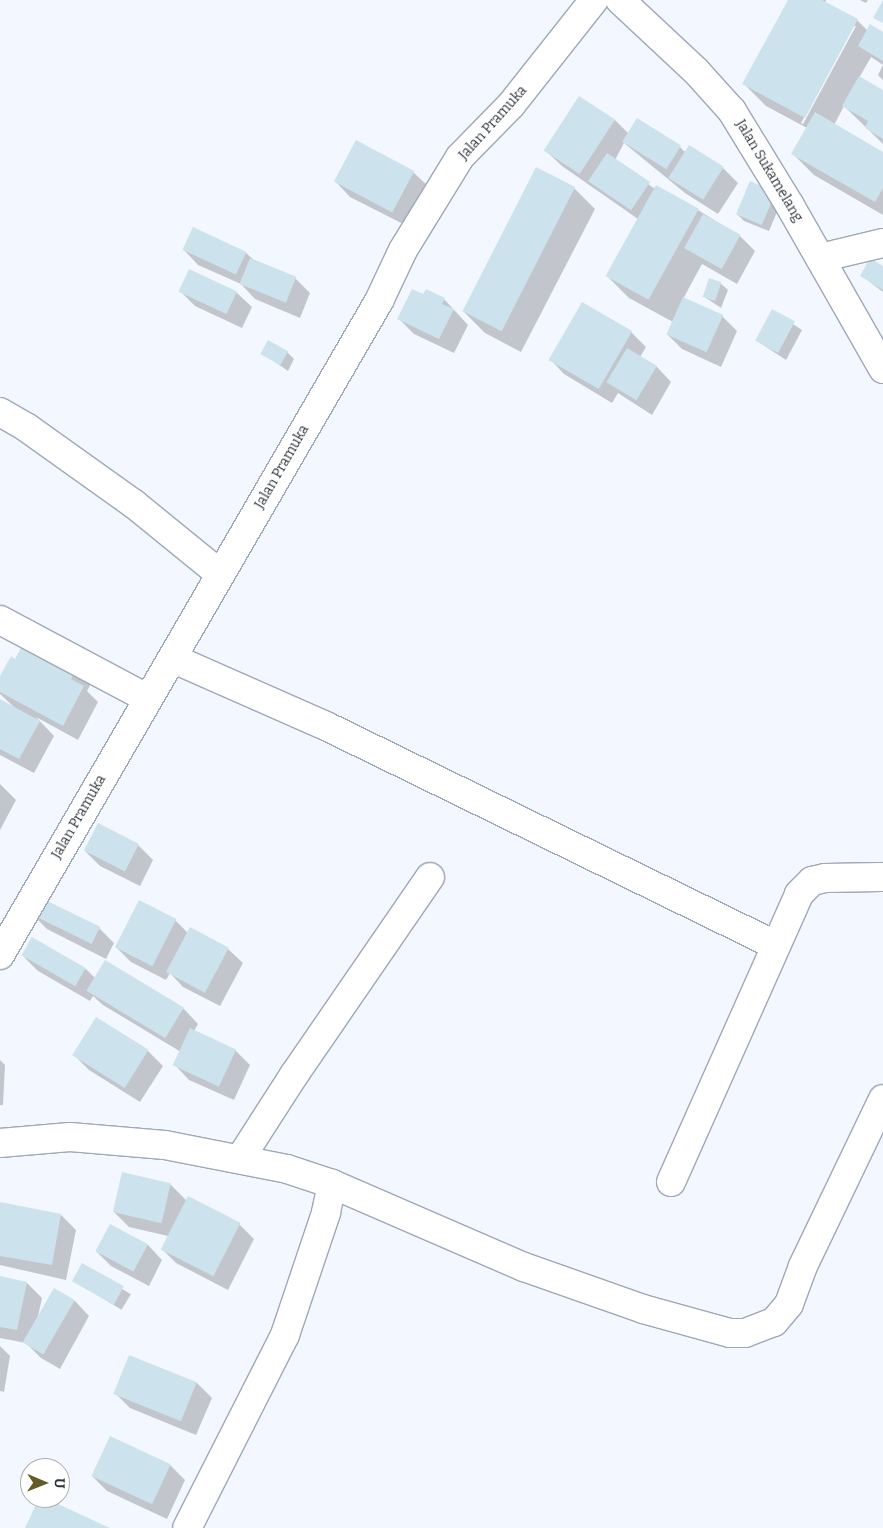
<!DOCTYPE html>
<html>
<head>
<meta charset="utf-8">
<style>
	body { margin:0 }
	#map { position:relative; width:883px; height:1528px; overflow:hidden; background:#f3f7ff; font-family:Bitter,serif }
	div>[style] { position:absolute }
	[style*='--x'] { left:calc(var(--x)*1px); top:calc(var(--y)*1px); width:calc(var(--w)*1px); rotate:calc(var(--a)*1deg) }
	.shadow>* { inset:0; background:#0003; transform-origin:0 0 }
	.building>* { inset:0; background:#cce3ed; transform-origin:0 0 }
	.roads { filter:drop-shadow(1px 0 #9da8b9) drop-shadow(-1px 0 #9da8b9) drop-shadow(0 1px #9da8b9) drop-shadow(0 -1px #9da8b9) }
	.street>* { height:28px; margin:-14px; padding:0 14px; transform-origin:14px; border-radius:14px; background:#fff }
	span { translate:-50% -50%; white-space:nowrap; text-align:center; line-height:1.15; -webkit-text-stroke:4px #fff; paint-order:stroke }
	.street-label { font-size:14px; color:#2e333a }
	.north { position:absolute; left:20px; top:1458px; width:50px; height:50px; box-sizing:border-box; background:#fff; border:1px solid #abadb0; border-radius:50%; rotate:91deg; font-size:14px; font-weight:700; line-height:20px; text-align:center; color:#2e333a }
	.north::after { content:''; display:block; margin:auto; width:18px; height:22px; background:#645c28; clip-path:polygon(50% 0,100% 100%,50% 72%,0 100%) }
</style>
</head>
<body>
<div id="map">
	<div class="shadow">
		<i style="clip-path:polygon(evenodd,789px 0,826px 0,825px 3px,857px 20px,868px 31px,883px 33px,883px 80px,878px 75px,883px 65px,871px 57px,859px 78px,883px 92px,883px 144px,844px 106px,834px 125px,883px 153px,883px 215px,814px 175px,793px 154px,807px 128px,766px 106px,744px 84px,789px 0,853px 26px,856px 26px,803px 124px,801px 123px,853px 26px)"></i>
		<i style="clip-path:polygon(860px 0,868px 0,866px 3px)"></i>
		<i style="clip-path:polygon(615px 120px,629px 134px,680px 147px,686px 153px,723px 168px,738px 183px,718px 214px,685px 193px,624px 143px,615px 160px,655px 189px,698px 210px,740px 236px,755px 251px,737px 284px,702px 264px,683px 299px,722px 316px,737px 331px,721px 367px,682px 349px,667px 334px,673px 322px,629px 298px,607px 276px,638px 219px,562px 166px,547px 152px)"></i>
		<i style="clip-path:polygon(413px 172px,428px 186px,407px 226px,350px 197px,336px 182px)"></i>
		<i style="clip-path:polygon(750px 182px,782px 200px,769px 231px,744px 221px,737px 214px)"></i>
		<i style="clip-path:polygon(574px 188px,595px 209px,521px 352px,485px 333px,463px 311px)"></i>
		<i style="clip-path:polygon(184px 250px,246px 253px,254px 260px,295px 278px,310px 293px,300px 318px,255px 299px,241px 284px,198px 265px)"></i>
		<i style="clip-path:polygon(883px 267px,883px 292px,862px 276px)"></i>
		<i style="clip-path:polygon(190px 271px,237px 293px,252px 307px,242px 328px,195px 306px,180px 291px)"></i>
		<i style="clip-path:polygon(720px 283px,728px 290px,721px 308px,703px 296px)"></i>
		<i style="clip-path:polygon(424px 296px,444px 299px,468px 325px,454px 353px,414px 334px,399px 319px)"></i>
		<i style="clip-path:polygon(773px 311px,802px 330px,786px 360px,757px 341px)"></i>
		<i style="clip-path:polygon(631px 332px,646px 347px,640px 357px,657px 367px,671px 382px,652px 415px,618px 393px,612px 403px,564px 374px,550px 359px)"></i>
		<i style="clip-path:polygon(287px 352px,294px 359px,288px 371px,262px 353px)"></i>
		<i style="clip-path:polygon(16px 661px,75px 670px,90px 685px,87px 691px,98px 702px,78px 740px,36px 717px,54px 736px,34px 773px,0 755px,0 701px,14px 707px,0 694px,0 679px)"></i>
		<i style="clip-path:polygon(0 784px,16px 800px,0 830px)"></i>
		<i style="clip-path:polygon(138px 845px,153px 860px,140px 886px,100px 866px,85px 851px)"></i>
		<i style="clip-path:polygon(32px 914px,99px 928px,114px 943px,106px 959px,47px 929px)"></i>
		<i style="clip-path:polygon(175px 920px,189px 934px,228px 949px,243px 963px,220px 1006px,183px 987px,170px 973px,166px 980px,131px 962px,116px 947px)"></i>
		<i style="clip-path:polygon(23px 956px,86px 969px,95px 978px,105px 962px,184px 1009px,198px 1024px,194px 1031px,235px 1050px,250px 1065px,234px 1100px,189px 1080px,175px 1065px,181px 1052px,103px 1005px,93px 996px,90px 1001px,38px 971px)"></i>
		<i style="clip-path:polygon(148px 1051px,163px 1066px,140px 1102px,89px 1070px,74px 1055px)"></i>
		<i style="clip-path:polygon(0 1060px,5px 1065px,3px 1105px,0 1105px)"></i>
		<i style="clip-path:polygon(170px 1184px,187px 1201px,188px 1197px,239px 1224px,254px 1239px,228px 1290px,176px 1263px,162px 1249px,168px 1236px,129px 1227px,114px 1212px)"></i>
		<i style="clip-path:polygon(0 1203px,61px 1215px,76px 1230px,66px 1280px,0 1265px)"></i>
		<i style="clip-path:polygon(110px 1225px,148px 1245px,162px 1260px,149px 1286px,111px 1266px,96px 1251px)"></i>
		<i style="left:82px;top:1265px;width:57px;height:18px;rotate:31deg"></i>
		<i style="clip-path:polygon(0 1278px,27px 1283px,42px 1298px,37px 1321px,54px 1290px,75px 1301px,89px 1316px,60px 1369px,41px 1358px,26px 1343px,0 1338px)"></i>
		<i style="clip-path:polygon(0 1346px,10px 1356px,4px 1392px,0 1391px)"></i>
		<i style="clip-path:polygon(130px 1356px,197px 1383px,212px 1398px,196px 1435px,130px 1408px,115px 1393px)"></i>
		<i style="clip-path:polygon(170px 1465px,185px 1480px,167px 1519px,107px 1491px,92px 1476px)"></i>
	</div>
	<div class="building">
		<i style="clip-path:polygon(788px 0,822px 0,858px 19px,805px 118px,742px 84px)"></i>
		<i style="clip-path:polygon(883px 0,883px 23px,873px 18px)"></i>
		<i style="clip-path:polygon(870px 24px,883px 32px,883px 61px,858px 46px)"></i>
		<i style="clip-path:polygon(859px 76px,883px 90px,883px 139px,865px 128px,868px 121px,842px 106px)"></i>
		<i style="left:579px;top:96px;width:43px;height:65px;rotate:33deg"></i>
		<i style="clip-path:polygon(815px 112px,883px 152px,883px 188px,875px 202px,791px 154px)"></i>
		<i style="left:637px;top:118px;width:52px;height:28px;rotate:32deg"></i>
		<i style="left:356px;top:140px;width:66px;height:47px;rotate:28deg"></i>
		<i style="left:689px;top:145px;width:41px;height:39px;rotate:32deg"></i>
		<i style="left:607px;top:153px;width:52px;height:34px;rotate:34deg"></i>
		<i style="left:536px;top:167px;width:44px;height:162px;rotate:27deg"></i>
		<i style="left:750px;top:181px;width:28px;height:36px;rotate:23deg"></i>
		<i style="left:656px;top:185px;width:49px;height:104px;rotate:29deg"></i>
		<i style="left:703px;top:214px;width:43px;height:39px;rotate:29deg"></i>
		<i style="left:193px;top:227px;width:59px;height:25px;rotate:25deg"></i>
		<i style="left:250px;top:258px;width:50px;height:28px;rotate:22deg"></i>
		<i style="clip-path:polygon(870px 258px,883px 266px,883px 290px,860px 276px)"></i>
		<i style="left:189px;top:269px;width:53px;height:25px;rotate:25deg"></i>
		<i style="left:709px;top:278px;width:13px;height:20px;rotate:18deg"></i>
		<i style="clip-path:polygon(412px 289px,423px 294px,426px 289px,445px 298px,442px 304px,454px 309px,439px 339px,397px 319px)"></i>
		<i style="left:683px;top:297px;width:44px;height:41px;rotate:24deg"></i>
		<i style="left:582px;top:302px;width:58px;height:67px;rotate:30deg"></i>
		<i style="left:772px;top:309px;width:26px;height:36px;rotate:28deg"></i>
		<i style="left:268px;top:340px;width:23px;height:16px;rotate:29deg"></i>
		<i style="left:627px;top:348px;width:35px;height:40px;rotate:31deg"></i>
		<i style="clip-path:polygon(24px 642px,76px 669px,71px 679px,84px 686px,63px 726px,0 692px,0 676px,11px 656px,15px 659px)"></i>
		<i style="clip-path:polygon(0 699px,40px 721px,19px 759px,0 749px)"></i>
		<i style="left:98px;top:823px;width:46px;height:31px;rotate:27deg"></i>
		<i style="left:39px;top:897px;width:68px;height:19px;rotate:26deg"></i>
		<i style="left:139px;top:900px;width:42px;height:53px;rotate:27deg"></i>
		<i style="left:190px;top:927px;width:44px;height:51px;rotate:28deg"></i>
		<i style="left:32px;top:937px;width:62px;height:21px;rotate:30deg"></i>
		<i style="left:105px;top:960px;width:92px;height:36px;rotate:31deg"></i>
		<i style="left:96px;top:1017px;width:62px;height:45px;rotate:32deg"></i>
		<i style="left:190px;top:1028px;width:51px;height:41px;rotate:25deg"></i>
		<i style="left:122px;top:1172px;width:50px;height:41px;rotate:13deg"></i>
		<i style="left:188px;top:1196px;width:59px;height:60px;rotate:27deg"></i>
		<i style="clip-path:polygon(0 1202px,61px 1214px,52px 1265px,0 1256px)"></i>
		<i style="left:110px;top:1224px;width:43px;height:31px;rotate:28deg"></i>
		<i style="left:82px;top:1263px;width:48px;height:21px;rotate:29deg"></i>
		<i style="clip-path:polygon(0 1276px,27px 1282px,17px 1330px,0 1327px)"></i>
		<i style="left:54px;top:1288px;width:24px;height:63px;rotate:30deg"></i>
		<i style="left:129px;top:1355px;width:73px;height:42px;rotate:22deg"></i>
		<i style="left:110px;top:1436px;width:67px;height:44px;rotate:25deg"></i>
		<i style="clip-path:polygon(39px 1498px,45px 1498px,110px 1528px,25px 1528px)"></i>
	</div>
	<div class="roads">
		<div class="street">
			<i style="--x:620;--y:0;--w:104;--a:43.1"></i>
			<i style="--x:696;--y:71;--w:54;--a:48"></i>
			<i style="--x:732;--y:111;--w:109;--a:58.5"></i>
			<i style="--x:789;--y:204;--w:190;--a:60.3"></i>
			<i style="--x:820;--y:258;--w:65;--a:-13.4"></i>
			<i style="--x:0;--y:412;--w:30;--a:30"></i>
			<i style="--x:26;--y:427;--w:133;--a:35.5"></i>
			<i style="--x:134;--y:504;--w:111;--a:39.1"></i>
			<i style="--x:0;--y:620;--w:166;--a:28"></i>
			<i style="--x:174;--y:659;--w:166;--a:23.8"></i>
			<i style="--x:326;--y:726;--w:500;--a:26"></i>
			<i style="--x:0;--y:955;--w:756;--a:-59.91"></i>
			<i style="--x:379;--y:301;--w:56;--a:-64.8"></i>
			<i style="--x:403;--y:250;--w:109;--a:-58.5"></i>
			<i style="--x:460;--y:157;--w:73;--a:-45.6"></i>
			<i style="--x:511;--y:105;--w:134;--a:-51.7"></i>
			<i style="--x:0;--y:1143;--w:70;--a:-4.9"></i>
			<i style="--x:70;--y:1137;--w:95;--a:4.8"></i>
			<i style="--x:165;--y:1145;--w:124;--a:11.1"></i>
			<i style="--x:287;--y:1169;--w:47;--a:18.4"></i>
			<i style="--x:332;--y:1184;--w:30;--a:102"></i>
			<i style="--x:326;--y:1213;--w:129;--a:108.6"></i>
			<i style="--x:285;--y:1335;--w:216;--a:116.9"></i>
			<i style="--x:240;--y:1159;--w:100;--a:-57.3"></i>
			<i style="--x:294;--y:1075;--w:240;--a:-55.5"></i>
			<i style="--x:671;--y:1182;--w:315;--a:-66"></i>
			<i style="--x:799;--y:894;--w:18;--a:-45"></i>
			<i style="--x:812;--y:881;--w:13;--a:-13"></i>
			<i style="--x:825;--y:878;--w:58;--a:-1"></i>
			<i style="--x:332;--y:1184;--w:209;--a:23.4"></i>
			<i style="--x:524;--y:1267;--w:126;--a:19.4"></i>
			<i style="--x:643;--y:1309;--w:90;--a:15.4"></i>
			<i style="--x:730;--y:1333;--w:15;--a:0"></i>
			<i style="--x:745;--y:1333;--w:31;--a:-21"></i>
			<i style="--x:774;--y:1322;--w:23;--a:-50"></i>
			<i style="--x:789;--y:1304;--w:40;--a:-69.8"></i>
			<i style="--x:803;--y:1266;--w:185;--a:-64.4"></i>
		</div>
	</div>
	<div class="street-label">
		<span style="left:493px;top:123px;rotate:-48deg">Jalan Pramuka</span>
		<span style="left:769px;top:171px;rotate:59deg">Jalan Sukamelang</span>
		<span style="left:282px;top:467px;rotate:-60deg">Jalan Pramuka</span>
		<span style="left:79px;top:817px;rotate:-60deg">Jalan Pramuka</span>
	</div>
	<div class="north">U</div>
</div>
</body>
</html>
